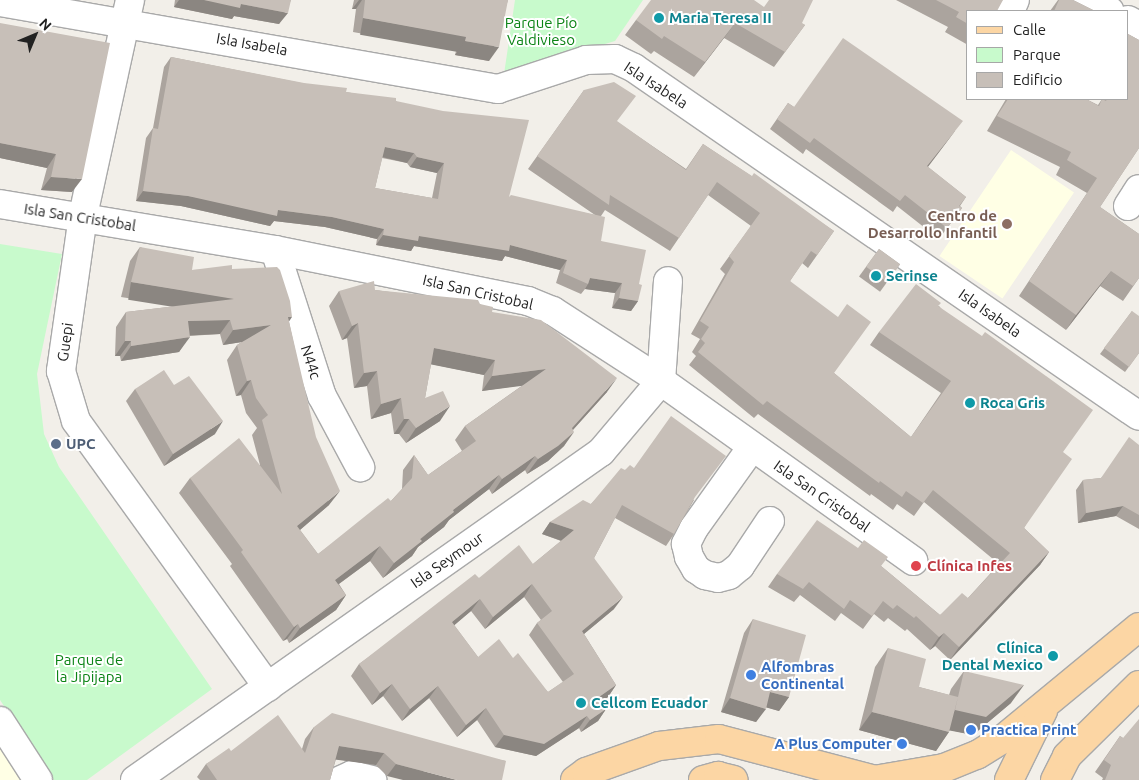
<!DOCTYPE html>
<html>
<head>
<meta charset="utf-8">
<style>
	body { margin:0 }
	#map { position:relative; width:1139px; height:780px; overflow:hidden; background:#f2efe9; font-family:Ubuntu,sans-serif }
	div>[style] { position:absolute }
	[style*='--x'] { left:calc(var(--x)*1px); top:calc(var(--y)*1px); width:calc(var(--w)*1px); rotate:calc(var(--a)*1deg) }
	.education>* { inset:0; background:#ffffe5; transform-origin:0 0 }
	.park>* { inset:0; background:#c8facc }
	.roads { filter:drop-shadow(1px 0 #a9a9a9) drop-shadow(-1px 0 #a9a9a9) drop-shadow(0 1px #a9a9a9) drop-shadow(0 -1px #a9a9a9) }
	.minor>* { height:28px; margin:-14px; padding:0 14px; transform-origin:14px; border-radius:14px; background:#fff }
	.major>* { height:28px; margin:-14px; padding:0 14px; transform-origin:14px; border-radius:14px; background:#fcd6a4 }
	.wall>* { inset:0; background:#aba49e; transform-origin:0 0 }
	.shaded-wall>* { inset:0; background:#8b8681; transform-origin:0 0 }
	.building>* { inset:0; background:#c7bfb8; transform-origin:0 0 }
	.dots>* { width:14px; height:14px; translate:-50% -50%; box-sizing:border-box; border:2px solid #fff; border-radius:50% }
	span { translate:-50% -50%; white-space:nowrap; text-align:center; line-height:1.15; -webkit-text-stroke:4px #fff; paint-order:stroke }
	.culture-label { font-size:15px; color:#0d838f; font-weight:700 }
	.left { translate:0 -50%; text-align:left }
	.right { translate:-100% -50%; text-align:right }
	.park-label { font-size:15px; color:#0c8416 }
	.street-label { font-size:15px; color:#222 }
	.education-label { font-size:15px; color:#785e54; font-weight:700 }
	.service-label { font-size:15px; color:#4e5e75; font-weight:700 }
	.health-label { font-size:15px; color:#be3a42; font-weight:700 }
	.shop-label { font-size:15px; color:#366cbe; font-weight:700 }
	.legend { position:absolute; left:966px; top:10px; width:162px; height:90px; box-sizing:border-box; background:#fff; border:1px solid #a7a7a7; margin:0; padding:6px 9px; list-style:none; font-size:15px; color:#222 }
	.legend li { display:flex; align-items:center; gap:10px; height:25px }
	.legend b { width:25px; border:1px solid #a7a7a7 }
	.north { position:absolute; left:10px; top:10px; width:50px; height:50px; -webkit-text-stroke:4px #fff; paint-order:stroke; rotate:45deg; font-size:14px; font-weight:700; line-height:20px; text-align:center; color:#222 }
	.north::after { content:''; display:block; margin:auto; width:18px; height:22px; background:#222; clip-path:polygon(50% 0,100% 100%,50% 72%,0 100%) }
</style>
</head>
<body>
<div id="map">
	<div class="education">
		<i style="left:1011px;top:150px;width:76px;height:128px;rotate:34deg"></i>
		<i style="clip-path:polygon(0 738px,29px 780px,0 780px)"></i>
	</div>
	<div class="park">
		<i style="clip-path:polygon(515px 0,643px 0,615px 41px,504px 74px)"></i>
		<i style="clip-path:polygon(0 244px,62px 254px,37px 374px,44px 434px,59px 467px,212px 689px,87px 780px,54px 780px,0 700px)"></i>
	</div>
	<div class="roads">
		<div class="minor">
			<i style="--x:130;--y:0;--w:221;--a:102.3"></i>
			<i style="--x:83;--y:216;--w:157;--a:98.1"></i>
			<i style="--x:61;--y:371;--w:52;--a:73.3"></i>
			<i style="--x:76;--y:421;--w:328;--a:54.2"></i>
			<i style="--x:1086;--y:0;--w:26;--a:25"></i>
			<i style="--x:0;--y:2;--w:506;--a:9.91"></i>
			<i style="--x:498;--y:89;--w:93;--a:-18.2"></i>
			<i style="--x:586;--y:60;--w:29;--a:-2"></i>
			<i style="--x:615;--y:59;--w:21;--a:25"></i>
			<i style="--x:634;--y:68;--w:613;--a:34.57"></i>
			<i style="--x:1010;--y:11;--w:12;--a:-66"></i>
			<i style="--x:1128;--y:20;--w:13;--a:29"></i>
			<i style="--x:0;--y:204;--w:279;--a:9.5"></i>
			<i style="--x:275;--y:250;--w:258;--a:11.4"></i>
			<i style="--x:528;--y:301;--w:27;--a:22"></i>
			<i style="--x:553;--y:311;--w:129;--a:32.9"></i>
			<i style="--x:661;--y:381;--w:310;--a:35.5"></i>
			<i style="--x:1128;--y:206;--w:20;--a:-57"></i>
			<i style="--x:275;--y:250;--w:153;--a:72.2"></i>
			<i style="--x:322;--y:396;--w:81;--a:61.8"></i>
			<i style="--x:752;--y:447;--w:100;--a:125.6"></i>
			<i style="--x:694;--y:528;--w:18;--a:117"></i>
			<i style="--x:686;--y:544;--w:13;--a:77"></i>
			<i style="--x:689;--y:557;--w:14;--a:60"></i>
			<i style="--x:696;--y:569;--w:11;--a:34"></i>
			<i style="--x:705;--y:575;--w:13;--a:13"></i>
			<i style="--x:718;--y:578;--w:11;--a:-15"></i>
			<i style="--x:729;--y:575;--w:14;--a:-39"></i>
			<i style="--x:740;--y:566;--w:54;--a:-56.3"></i>
			<i style="--x:0;--y:721;--w:70;--a:57.2"></i>
			<i style="--x:135;--y:780;--w:570;--a:-35.14"></i>
			<i style="--x:601;--y:452;--w:93;--a:-49.8"></i>
			<i style="--x:661;--y:381;--w:100;--a:-86"></i>
			<i style="--x:341;--y:780;--w:12;--a:-24"></i>
			<i style="--x:352;--y:775;--w:21;--a:14"></i>
		</div>
		<div class="major">
			<i style="--x:575;--y:780;--w:14;--a:-36"></i>
			<i style="--x:586;--y:772;--w:77;--a:-19.6"></i>
			<i style="--x:659;--y:746;--w:60;--a:-6.7"></i>
			<i style="--x:719;--y:739;--w:161;--a:14.7"></i>
			<i style="--x:703;--y:780;--w:16;--a:-15"></i>
			<i style="--x:718;--y:776;--w:16;--a:14"></i>
			<i style="--x:874;--y:780;--w:71;--a:-9.7"></i>
			<i style="--x:944;--y:768;--w:35;--a:-22"></i>
			<i style="--x:977;--y:755;--w:31;--a:-32"></i>
			<i style="--x:1003;--y:739;--w:176;--a:-39.5"></i>
			<i style="--x:1009;--y:780;--w:77;--a:-63.8"></i>
			<i style="--x:1055;--y:780;--w:27;--a:-63"></i>
			<i style="--x:1067;--y:756;--w:101;--a:-44.6"></i>
		</div>
	</div>
	<div class="wall">
		<i style="clip-path:polygon(175px 0,291px 0,279px 24px,234px 16px,232px 19px,174px 7px)"></i>
		<i style="clip-path:polygon(354px 0,508px 0,489px 61px,455px 55px,456px 51px,353px 32px,356px 9px,352px 9px)"></i>
		<i style="clip-path:polygon(896px 0,1003px 0,968px 11px,968px 45px,945px 32px,948px 27px)"></i>
		<i style="clip-path:polygon(1058px 0,1073px 0,1095px 11px,1050px 11px)"></i>
		<i style="clip-path:polygon(764px 7px,805px 25px,774px 67px,724px 38px,694px 77px,654px 51px,651px 54px,625px 35px,636px 20px)"></i>
		<i style="clip-path:polygon(0 23px,72px 192px,41px 190px,47px 168px,0 158px)"></i>
		<i style="clip-path:polygon(1128px 34px,1139px 40px,1139px 148px,1100px 207px,1139px 234px,1139px 278px,1123px 301px,1100px 286px,1066px 330px,1019px 296px,1087px 193px,1056px 175px,1060px 167px,987px 131px,1006px 99px,1086px 99px,1098px 105px,1102px 99px,1104px 100px,1104px 99px,1128px 99px)"></i>
		<i style="clip-path:polygon(evenodd,171px 57px,346px 92px,396px 101px,509px 197px,595px 215px,528px 169px,584px 90px,617px 122px,686px 169px,703px 144px,834px 231px,808px 268px,802px 263px,790px 281px,834px 373px,911px 437px,941px 393px,870px 345px,879px 332px,939px 306px,1063px 452px,1024px 528px,1049px 552px,1040px 565px,950px 660px,935px 646px,930px 650px,907px 629px,905px 631px,888px 618px,884px 622px,874px 614px,863px 629px,841px 613px,835px 621px,800px 595px,794px 602px,768px 587px,777px 574px,881px 566px,940px 615px,968px 598px,999px 564px,924px 502px,914px 516px,897px 504px,893px 510px,871px 494px,870px 496px,758px 414px,754px 418px,689px 365px,696px 356px,692px 352px,700px 339px,691px 334px,725px 274px,720px 269px,751px 226px,708px 195px,670px 251px,605px 210px,601px 216px,601px 241px,639px 284px,638px 301px,631px 311px,612px 308px,615px 293px,585px 289px,581px 294px,556px 283px,560px 270px,505px 256px,502px 261px,414px 246px,411px 251px,376px 245px,377px 239px,325px 227px,274px 221px,270px 226px,181px 206px,136px 201px,146px 138px,153px 128px,164px 67px,171px 57px,382px 158px,407px 163px,410px 167px,437px 173px,432px 198px,375px 188px,382px 158px)"></i>
		<i style="clip-path:polygon(788px 103px,794px 107px,955px 131px,928px 167px,966px 197px,960px 206px,962px 208px,939px 239px,897px 206px,893px 212px,806px 149px,803px 154px,770px 129px)"></i>
		<i style="clip-path:polygon(140px 247px,192px 270px,232px 269px,289px 322px,329px 505px,300px 530px,318px 554px,391px 501px,402px 489px,403px 470px,414px 455px,428px 475px,462px 451px,455px 440px,465px 426px,523px 385px,482px 391px,484px 375px,431px 364px,425px 398px,440px 421px,406px 443px,399px 434px,394px 434px,391px 413px,371px 419px,367px 386px,354px 388px,347px 338px,342px 340px,329px 306px,339px 291px,375px 290px,480px 304px,607px 392px,573px 430px,564px 446px,548px 461px,527px 474px,525px 470px,492px 494px,489px 489px,449px 520px,444px 527px,418px 547px,412px 556px,383px 578px,370px 561px,339px 584px,346px 595px,336px 610px,289px 643px,287px 639px,283px 641px,230px 566px,232px 564px,179px 493px,190px 478px,260px 465px,252px 435px,257px 428px,246px 413px,241px 395px,236px 396px,227px 360px,237px 345px,242px 342px,223px 345px,220px 334px,189px 336px,179px 352px,121px 361px,120px 356px,115px 356px,116px 327px,126px 312px,177px 306px,121px 297px,130px 261px)"></i>
		<i style="left:879px;top:249px;width:26px;height:34px;rotate:36deg"></i>
		<i style="clip-path:polygon(1132px 311px,1139px 353px,1125px 372px,1100px 354px)"></i>
		<i style="clip-path:polygon(174px 385px,215px 434px,164px 466px,126px 401px,135px 389px)"></i>
		<i style="clip-path:polygon(1139px 445px,1139px 529px,1116px 516px,1078px 523px,1076px 490px,1083px 480px,1101px 478px)"></i>
		<i style="clip-path:polygon(evenodd,634px 468px,694px 500px,674px 534px,666px 546px,615px 518px,594px 558px,614px 609px,584px 634px,616px 685px,608px 697px,602px 702px,606px 709px,598px 721px,581px 732px,579px 728px,536px 756px,495px 747px,477px 720px,457px 737px,429px 698px,402px 721px,383px 696px,372px 705px,351px 676px,359px 664px,479px 578px,533px 564px,561px 541px,542px 534px,550px 522px,591px 504px,625px 470px,634px 468px,524px 597px,541px 620px,537px 623px,529px 635px,563px 682px,548px 692px,513px 658px,478px 657px,454px 625px,471px 611px,485px 629px,524px 597px)"></i>
		<i style="clip-path:polygon(753px 619px,789px 697px,779px 711px,766px 707px,756px 722px,721px 712px,744px 633px)"></i>
		<i style="clip-path:polygon(888px 648px,919px 687px,949px 695px,951px 689px,964px 671px,1011px 703px,973px 735px,950px 730px,936px 751px,859px 730px,875px 667px)"></i>
		<i style="clip-path:polygon(314px 727px,506px 761px,387px 776px,376px 765px,336px 759px,330px 780px,200px 780px,197px 777px,206px 764px,231px 751px,302px 749px,305px 739px)"></i>
		<i style="clip-path:polygon(1120px 736px,1123px 738px,1139px 780px,1102px 780px,1103px 778px,1095px 772px)"></i>
	</div>
	<div class="shaded-wall">
		<i style="clip-path:polygon(179px 0,204px 0,241px 4px,288px 13px,279px 24px,234px 16px,232px 19px,174px 7px)"></i>
		<i style="clip-path:polygon(359px 0,362px 0,356px 9px,352px 9px)"></i>
		<i style="left:363px;top:18px;width:105px;height:17px;rotate:10deg"></i>
		<i style="clip-path:polygon(735px 23px,724px 38px,694px 77px,705px 62px)"></i>
		<i style="clip-path:polygon(465px 41px,499px 47px,489px 61px,455px 55px)"></i>
		<i style="clip-path:polygon(963px 121px,955px 131px,920px 177px,927px 166px)"></i>
		<i style="clip-path:polygon(0 143px,56px 154px,47px 168px,0 158px)"></i>
		<i style="clip-path:polygon(385px 147px,414px 153px,407px 163px,378px 156px)"></i>
		<i style="clip-path:polygon(417px 157px,444px 163px,437px 173px,410px 167px)"></i>
		<i style="clip-path:polygon(51px 177px,82px 179px,72px 192px,41px 190px)"></i>
		<i style="clip-path:polygon(143px 191px,188px 196px,278px 210px,332px 217px,384px 229px,377px 239px,325px 227px,274px 221px,270px 226px,181px 206px,136px 201px)"></i>
		<i style="clip-path:polygon(383px 235px,419px 236px,510px 245px,567px 260px,560px 270px,505px 256px,502px 261px,414px 246px,411px 251px,376px 245px)"></i>
		<i style="clip-path:polygon(1111px 271px,1100px 286px,1066px 330px,1076px 315px)"></i>
		<i style="clip-path:polygon(590px 278px,622px 283px,615px 293px,585px 289px,588px 284px)"></i>
		<i style="left:131px;top:282px;width:104px;height:18px;rotate:9deg"></i>
		<i style="clip-path:polygon(619px 298px,638px 301px,631px 311px,612px 308px)"></i>
		<i style="clip-path:polygon(288px 317px,292px 317px,282px 332px)"></i>
		<i style="clip-path:polygon(230px 320px,220px 334px,178px 336px,188px 321px)"></i>
		<i style="clip-path:polygon(358px 323px,347px 338px,342px 340px,352px 326px)"></i>
		<i style="clip-path:polygon(271px 325px,261px 339px,223px 345px,233px 330px)"></i>
		<i style="clip-path:polygon(190px 337px,179px 352px,121px 361px,131px 346px)"></i>
		<i style="clip-path:polygon(125px 341px,131px 341px,120px 356px,115px 356px)"></i>
		<i style="clip-path:polygon(434px 348px,495px 360px,484px 375px,424px 363px)"></i>
		<i style="clip-path:polygon(546px 369px,536px 384px,482px 391px,492px 376px)"></i>
		<i style="clip-path:polygon(377px 371px,367px 386px,354px 388px,364px 373px)"></i>
		<i style="clip-path:polygon(617px 378px,607px 392px,561px 443px,572px 428px)"></i>
		<i style="clip-path:polygon(251px 380px,241px 395px,236px 396px,247px 381px)"></i>
		<i style="clip-path:polygon(401px 398px,391px 413px,371px 419px,381px 404px)"></i>
		<i style="clip-path:polygon(450px 406px,440px 421px,406px 443px,416px 428px)"></i>
		<i style="clip-path:polygon(404px 419px,409px 419px,399px 434px,394px 434px)"></i>
		<i style="clip-path:polygon(223px 421px,215px 434px,164px 466px,173px 454px)"></i>
		<i style="clip-path:polygon(574px 432px,564px 446px,548px 461px,527px 474px,538px 459px)"></i>
		<i style="clip-path:polygon(535px 456px,525px 470px,492px 494px,502px 479px)"></i>
		<i style="clip-path:polygon(499px 475px,489px 489px,449px 520px,444px 527px,418px 547px,412px 556px,383px 578px,394px 563px,453px 510px)"></i>
		<i style="clip-path:polygon(340px 491px,329px 505px,287px 541px,297px 526px)"></i>
		<i style="clip-path:polygon(1123px 506px,1116px 516px,1078px 523px,1086px 513px)"></i>
		<i style="clip-path:polygon(550px 522px,574px 530px,565px 542px,542px 534px)"></i>
		<i style="clip-path:polygon(380px 546px,370px 561px,325px 594px,335px 580px)"></i>
		<i style="clip-path:polygon(1049px 552px,1040px 565px,950px 660px,959px 647px)"></i>
		<i style="clip-path:polygon(532px 584px,524px 597px,485px 629px,493px 617px)"></i>
		<i style="clip-path:polygon(346px 595px,336px 610px,289px 643px,300px 628px)"></i>
		<i style="clip-path:polygon(623px 597px,614px 609px,573px 643px,582px 631px)"></i>
		<i style="clip-path:polygon(480px 599px,471px 611px,444px 634px,452px 622px)"></i>
		<i style="clip-path:polygon(298px 624px,287px 639px,283px 641px,294px 627px)"></i>
		<i style="clip-path:polygon(944px 633px,935px 646px,930px 650px,939px 637px)"></i>
		<i style="clip-path:polygon(392px 684px,383px 696px,372px 705px,380px 693px)"></i>
		<i style="clip-path:polygon(616px 685px,608px 697px,591px 709px,599px 697px)"></i>
		<i style="clip-path:polygon(1024px 685px,1011px 703px,973px 735px,942px 729px,955px 710px)"></i>
		<i style="clip-path:polygon(438px 686px,429px 698px,402px 721px,410px 709px)"></i>
		<i style="clip-path:polygon(770px 692px,789px 697px,779px 711px,761px 706px)"></i>
		<i style="clip-path:polygon(730px 698px,766px 709px,756px 722px,721px 712px)"></i>
		<i style="clip-path:polygon(486px 708px,477px 720px,457px 737px,466px 725px)"></i>
		<i style="clip-path:polygon(606px 709px,598px 721px,581px 732px,590px 720px)"></i>
		<i style="clip-path:polygon(872px 712px,949px 732px,936px 751px,859px 730px)"></i>
		<i style="clip-path:polygon(587px 716px,579px 728px,536px 756px,495px 747px,504px 735px)"></i>
		<i style="clip-path:polygon(339px 746px,384px 753px,376px 765px,331px 759px)"></i>
		<i style="clip-path:polygon(396px 764px,457px 780px,403px 780px,387px 776px)"></i>
	</div>
	<div class="building">
		<i style="clip-path:polygon(204px 0,291px 0,288px 13px,241px 4px,240px 8px)"></i>
		<i style="clip-path:polygon(365px 0,508px 0,499px 47px,465px 41px,466px 37px,363px 18px)"></i>
		<i style="clip-path:polygon(651px 0,754px 0,764px 7px,769px 0,813px 0,802px 23px,805px 25px,785px 52px,735px 23px,705px 62px,664px 36px,662px 39px,636px 20px)"></i>
		<i style="clip-path:polygon(936px 0,1003px 0,997px 11px,968px 11px,968px 24px,956px 17px,959px 12px)"></i>
		<i style="clip-path:polygon(1059px 0,1073px 0,1095px 11px,1054px 11px)"></i>
		<i style="clip-path:polygon(0 23px,110px 43px,82px 179px,51px 177px,56px 154px,0 143px)"></i>
		<i style="clip-path:polygon(1128px 34px,1139px 40px,1139px 148px,1100px 207px,1139px 234px,1139px 278px,1133px 286px,1111px 271px,1076px 315px,1029px 281px,1097px 178px,1067px 160px,1071px 152px,997px 116px,1008px 99px,1086px 99px,1099px 106px,1102px 99px,1106px 101px,1107px 99px,1128px 99px)"></i>
		<i style="clip-path:polygon(843px 38px,963px 121px,927px 166px,966px 197px,959px 206px,962px 208px,947px 228px,905px 195px,900px 201px,814px 138px,810px 143px,777px 119px,788px 103px,794px 107px)"></i>
		<i style="clip-path:polygon(evenodd,171px 57px,304px 83px,347px 88px,346px 92px,396px 98px,396px 101px,443px 111px,529px 120px,509px 197px,511px 195px,605px 217px,601px 241px,646px 250px,639px 284px,642px 285px,638px 301px,619px 298px,622px 283px,590px 278px,588px 284px,563px 273px,567px 260px,510px 245px,509px 251px,419px 236px,418px 241px,383px 235px,384px 229px,332px 217px,278px 210px,277px 216px,188px 196px,143px 191px,153px 128px,158px 129px,171px 57px,385px 147px,414px 153px,417px 157px,444px 163px,438px 199px,375px 188px,385px 147px)"></i>
		<i style="clip-path:polygon(614px 82px,636px 96px,617px 121px,686px 170px,703px 144px,752px 176px,754px 173px,834px 231px,817px 255px,811px 251px,790px 281px,838px 317px,847px 304px,871px 322px,834px 373px,911px 437px,951px 381px,879px 332px,916px 284px,941px 303px,938px 306px,982px 336px,985px 332px,1093px 410px,1063px 452px,1072px 459px,1024px 528px,1049px 552px,959px 647px,944px 633px,939px 637px,916px 616px,914px 618px,897px 605px,893px 609px,883px 601px,872px 616px,850px 600px,844px 609px,809px 582px,803px 589px,777px 574px,817px 520px,858px 548px,864px 540px,888px 557px,881px 566px,940px 615px,962px 593px,968px 598px,1010px 553px,933px 490px,923px 503px,906px 491px,902px 497px,880px 481px,879px 483px,767px 401px,763px 405px,698px 352px,705px 343px,701px 339px,709px 327px,700px 321px,734px 262px,729px 256px,760px 213px,717px 182px,679px 238px,610px 195px,609px 205px,537px 156px,584px 90px)"></i>
		<i style="clip-path:polygon(140px 247px,194px 257px,192px 270px,232px 265px,232px 269px,277px 267px,280px 270px,290px 301px,292px 317px,288px 317px,316px 437px,340px 491px,297px 526px,318px 554px,388px 498px,391px 501px,412px 478px,414px 455px,428px 475px,476px 441px,465px 426px,546px 369px,492px 376px,495px 360px,434px 348px,425px 398px,443px 391px,450px 406px,416px 428px,409px 419px,404px 419px,401px 398px,381px 404px,377px 371px,364px 373px,358px 323px,352px 326px,339px 291px,374px 281px,375px 290px,478px 300px,480px 304px,493px 307px,492px 312px,541px 320px,617px 378px,572px 428px,574px 432px,558px 446px,538px 459px,535px 456px,502px 479px,499px 475px,453px 510px,454px 512px,420px 539px,422px 541px,394px 563px,380px 546px,335px 580px,346px 595px,300px 628px,298px 624px,294px 627px,241px 552px,243px 550px,190px 478px,239px 438px,282px 494px,262px 420px,268px 415px,256px 398px,251px 380px,247px 381px,237px 345px,271px 325px,233px 330px,230px 320px,188px 321px,190px 337px,131px 346px,131px 341px,125px 341px,126px 312px,234px 299px,131px 282px)"></i>
		<i style="left:879px;top:249px;width:26px;height:22px;rotate:36deg"></i>
		<i style="clip-path:polygon(1132px 311px,1139px 316px,1139px 353px,1129px 367px,1104px 348px)"></i>
		<i style="clip-path:polygon(164px 370px,174px 385px,189px 376px,223px 421px,173px 454px,135px 389px)"></i>
		<i style="clip-path:polygon(evenodd,671px 416px,726px 456px,695px 497px,674px 534px,622px 505px,594px 558px,623px 597px,582px 631px,616px 685px,599px 697px,606px 709px,590px 720px,587px 716px,544px 744px,504px 735px,486px 708px,466px 725px,438px 686px,410px 709px,392px 684px,380px 693px,359px 664px,475px 574px,479px 578px,519px 545px,533px 564px,574px 530px,550px 522px,583px 500px,591px 504px,621px 468px,625px 470px,630px 465px,634px 468px,671px 416px,532px 584px,552px 611px,537px 623px,574px 674px,548px 692px,518px 653px,513px 658px,499px 639px,478px 657px,452px 622px,480px 599px,493px 617px,532px 584px)"></i>
		<i style="clip-path:polygon(1129px 437px,1139px 445px,1139px 515px,1123px 506px,1086px 513px,1083px 480px,1101px 478px)"></i>
		<i style="clip-path:polygon(753px 619px,806px 635px,789px 697px,770px 692px,766px 709px,730px 698px)"></i>
		<i style="clip-path:polygon(888px 648px,926px 659px,919px 687px,958px 697px,964px 671px,1024px 685px,986px 717px,955px 710px,958px 697px,949px 732px,872px 712px)"></i>
		<i style="clip-path:polygon(332px 713px,506px 761px,502px 780px,457px 780px,396px 764px,384px 753px,339px 746px,330px 780px,217px 780px,206px 764px,229px 748px,231px 751px,278px 715px,305px 753px,314px 727px)"></i>
		<i style="clip-path:polygon(1139px 719px,1139px 780px,1105px 780px,1111px 765px,1104px 760px,1120px 736px,1123px 738px)"></i>
	</div>
	<div class="dots">
		<i style="left:659px;top:18px;background:#0f9aa8"></i>
		<i style="left:1007px;top:224px;background:#8d6e63"></i>
		<i style="left:876px;top:276px;background:#0f9aa8"></i>
		<i style="left:970px;top:403px;background:#0f9aa8"></i>
		<i style="left:56px;top:444px;background:#5c6f8a"></i>
		<i style="left:916px;top:566px;background:#e0444e"></i>
		<i style="left:1053px;top:656px;background:#0f9aa8"></i>
		<i style="left:751px;top:675px;background:#3f7fe0"></i>
		<i style="left:581px;top:703px;background:#0f9aa8"></i>
		<i style="left:971px;top:730px;background:#3f7fe0"></i>
		<i style="left:902px;top:744px;background:#3f7fe0"></i>
	</div>
	<div class="culture-label">
		<span class="left" style="left:669px;top:18px">Maria Teresa II</span>
		<span class="left" style="left:886px;top:276px">Serinse</span>
		<span class="left" style="left:980px;top:403px">Roca Gris</span>
		<span class="right" style="left:1043px;top:656px">Clínica<br>Dental Mexico</span>
		<span class="left" style="left:591px;top:703px">Cellcom Ecuador</span>
	</div>
	<div class="park-label">
		<span style="left:541px;top:31px">Parque Pío<br>Valdivieso</span>
		<span style="left:89px;top:668px">Parque de<br>la Jipijapa</span>
	</div>
	<div class="street-label">
		<span style="left:252px;top:44px;rotate:10deg">Isla Isabela</span>
		<span style="left:656px;top:85px;rotate:33deg">Isla Isabela</span>
		<span style="left:80px;top:217px;rotate:9deg">Isla San Cristobal</span>
		<span style="left:478px;top:292px;rotate:13deg">Isla San Cristobal</span>
		<span style="left:990px;top:313px;rotate:35deg">Isla Isabela</span>
		<span style="left:65px;top:342px;rotate:-82deg">Guepi</span>
		<span style="left:311px;top:362px;rotate:72deg">N44c</span>
		<span style="left:822px;top:496px;rotate:35deg">Isla San Cristobal</span>
		<span style="left:447px;top:560px;rotate:-35deg">Isla Seymour</span>
	</div>
	<div class="education-label">
		<span class="right" style="left:997px;top:224px">Centro de<br>Desarrollo Infantil</span>
	</div>
	<div class="service-label">
		<span class="left" style="left:66px;top:444px">UPC</span>
	</div>
	<div class="health-label">
		<span class="left" style="left:927px;top:566px">Clínica Infes</span>
	</div>
	<div class="shop-label">
		<span class="left" style="left:761px;top:675px">Alfombras<br>Continental</span>
		<span class="left" style="left:981px;top:730px">Practica Print</span>
		<span class="right" style="left:892px;top:744px">A Plus Computer</span>
	</div>
	<ul class="legend">
	<li><b style="height:6px;background:#fcd6a4"></b>Calle</li>
	<li><b style="height:14px;background:#c8facc"></b>Parque</li>
	<li><b style="height:14px;background:#c7bfb8"></b>Edificio</li>
	</ul>
	<div class="north">N</div>
</div>
</body>
</html>
